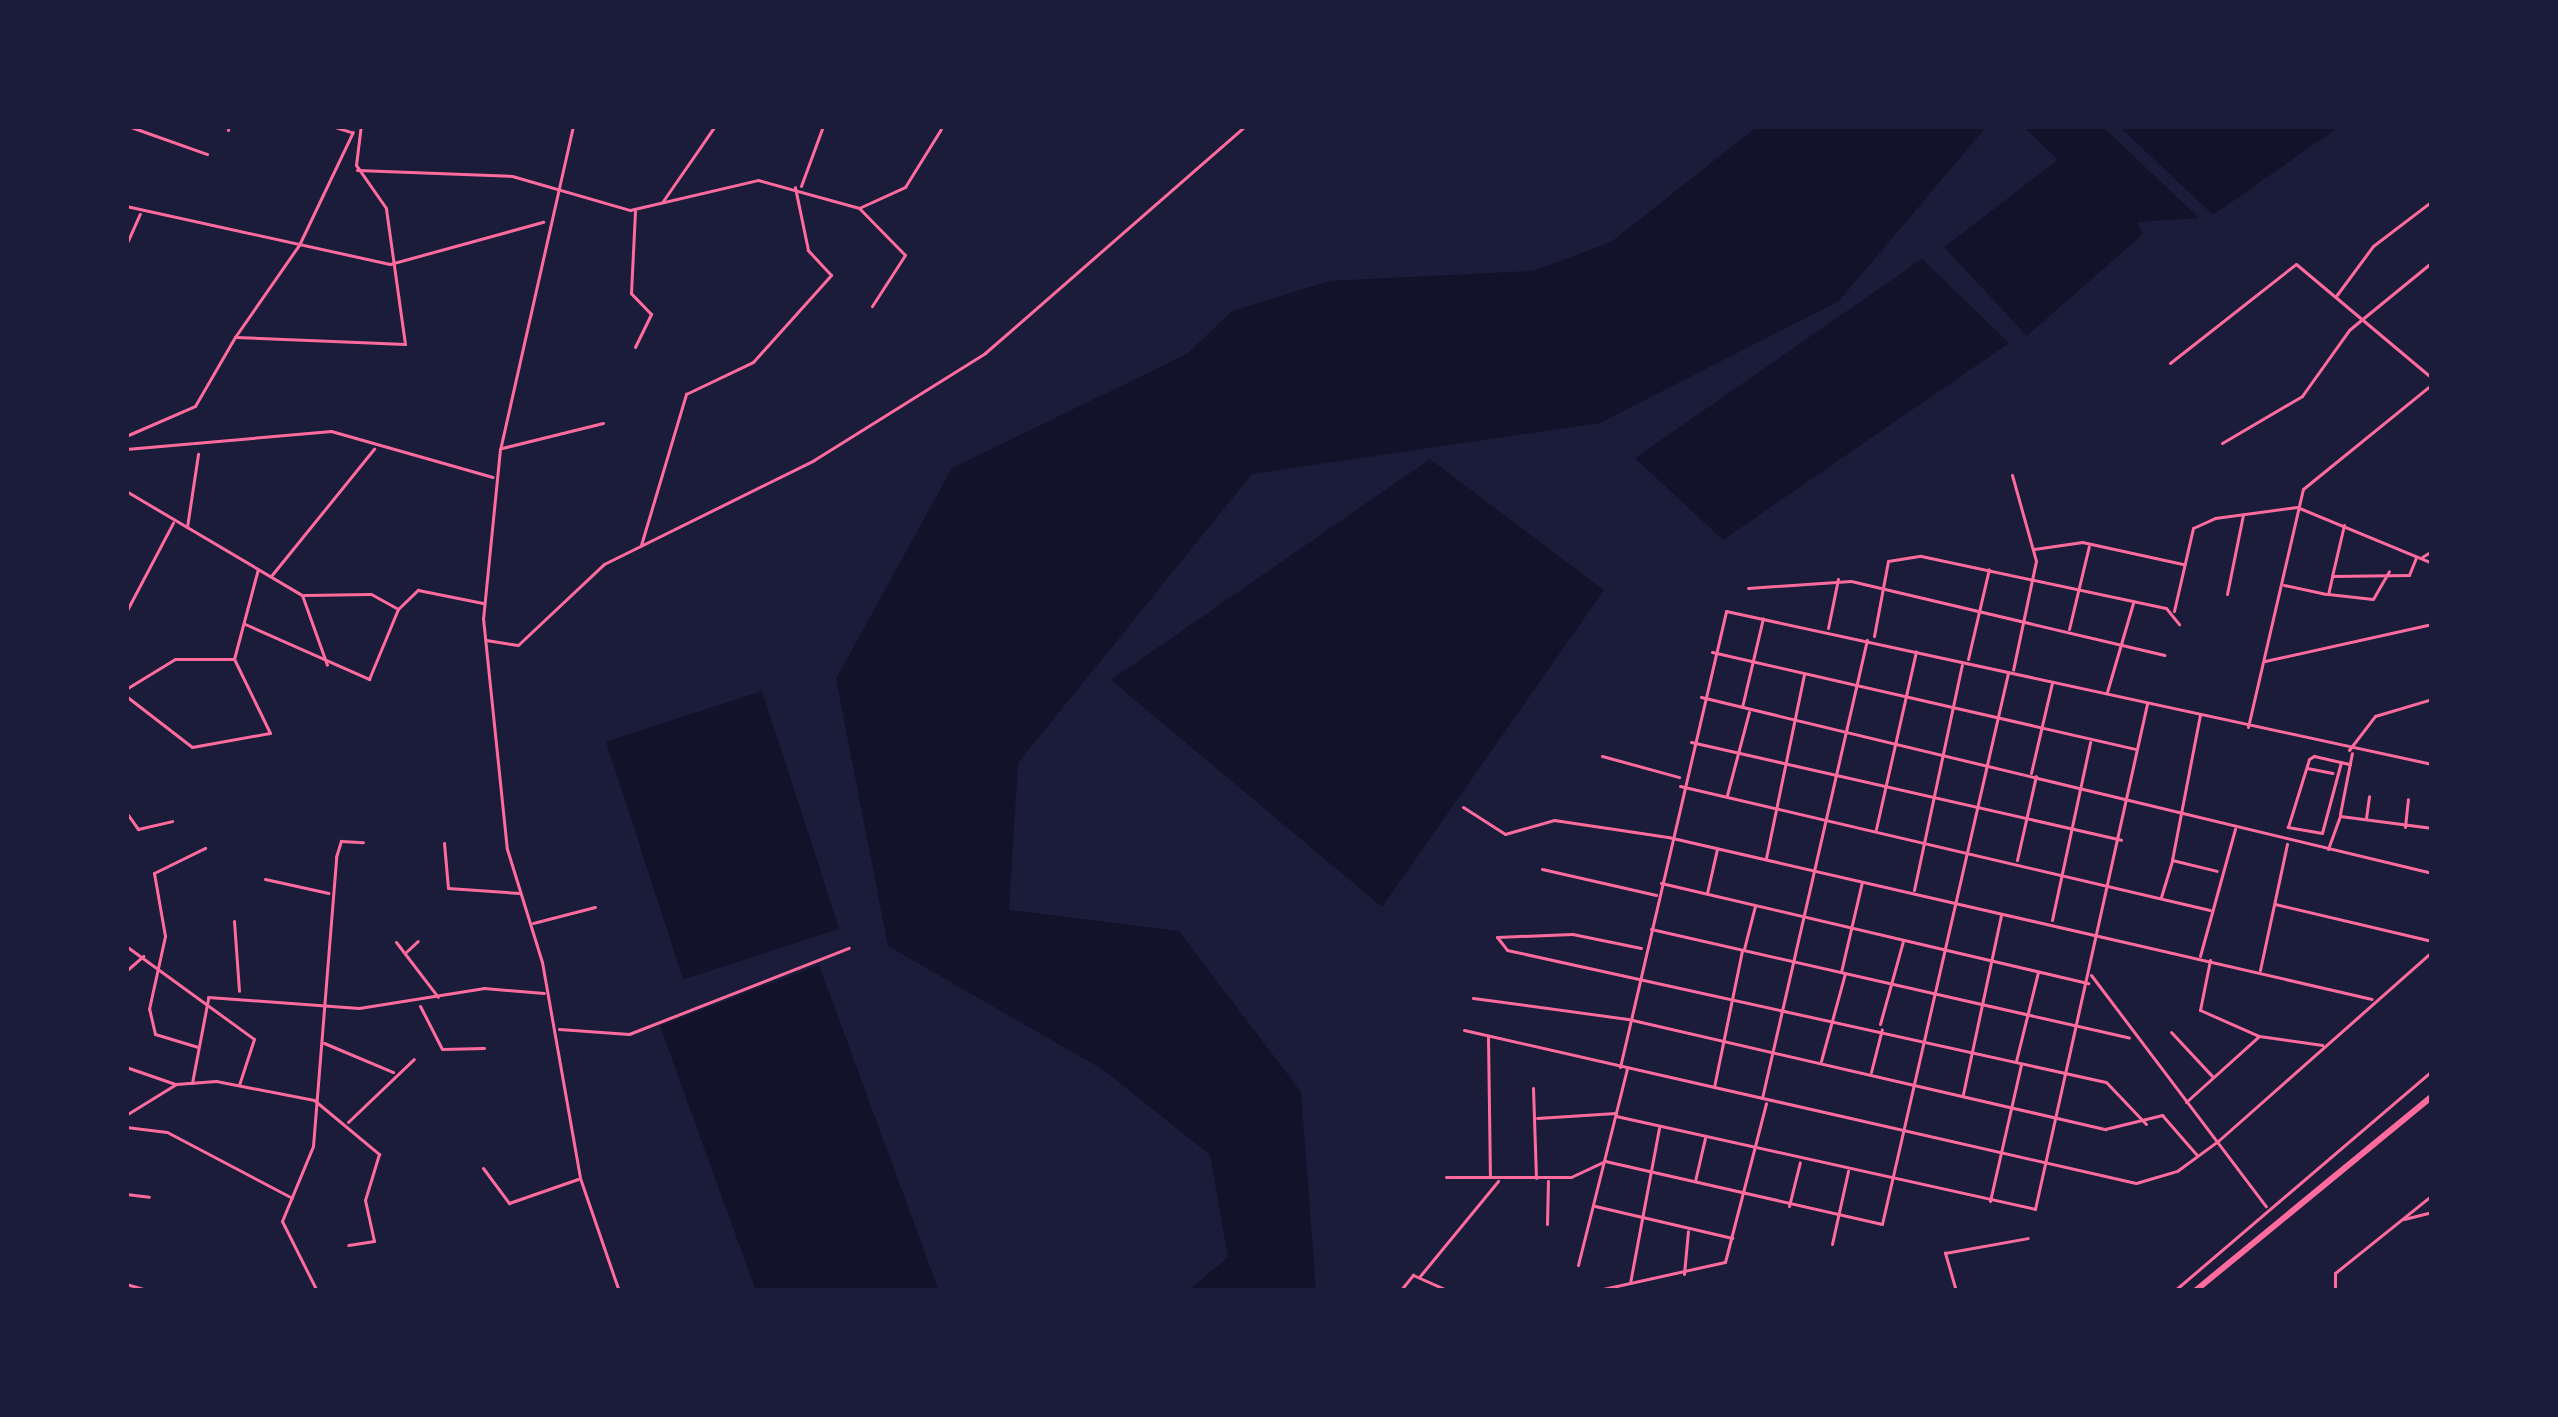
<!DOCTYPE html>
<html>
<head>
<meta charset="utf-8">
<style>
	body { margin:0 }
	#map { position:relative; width:2558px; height:1417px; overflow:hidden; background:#1b1b3a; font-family:"Crimson Pro",serif }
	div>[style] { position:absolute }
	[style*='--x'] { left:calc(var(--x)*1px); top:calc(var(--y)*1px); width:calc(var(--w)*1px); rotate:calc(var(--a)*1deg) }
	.water>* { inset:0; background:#12122b; transform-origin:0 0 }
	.minor>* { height:3px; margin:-1.5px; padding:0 1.5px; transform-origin:1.5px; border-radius:1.5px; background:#ff6b9d }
	.primary>* { height:6px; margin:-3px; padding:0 3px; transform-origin:3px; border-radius:3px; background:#ff6b9d }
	span { translate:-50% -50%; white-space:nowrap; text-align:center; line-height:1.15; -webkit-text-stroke:12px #1b1b3a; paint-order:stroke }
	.frame { position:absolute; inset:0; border:129px solid #1b1b3a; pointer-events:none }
</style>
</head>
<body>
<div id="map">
	<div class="water">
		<i style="clip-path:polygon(1758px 126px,1987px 126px,1839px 301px,1600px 423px,1252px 474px,1018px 763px,1009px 910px,1179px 931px,1301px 1092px,1316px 1291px,1188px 1291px,1228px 1257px,1210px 1155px,1102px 1069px,888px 946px,836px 679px,952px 468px,1187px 354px,1232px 311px,1330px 281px,1533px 271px,1611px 242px)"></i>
		<i style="clip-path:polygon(2023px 126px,2102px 126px,2199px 218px,2137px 222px,2143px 234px,2027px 336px,1944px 247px,2058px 160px)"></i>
		<i style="clip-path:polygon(2119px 126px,2340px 126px,2213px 215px)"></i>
		<i style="clip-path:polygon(1922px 259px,2009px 343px,1723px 540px,1635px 458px)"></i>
		<i style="clip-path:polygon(1430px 459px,1604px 590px,1382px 907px,1111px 680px)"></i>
		<i style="left:762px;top:691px;width:250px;height:164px;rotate:72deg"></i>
		<i style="clip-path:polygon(819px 965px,939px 1291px,756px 1291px,660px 1026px)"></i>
	</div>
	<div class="minor">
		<i style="--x:128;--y:126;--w:84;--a:19.5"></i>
		<i style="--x:332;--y:126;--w:20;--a:18"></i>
		<i style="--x:573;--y:126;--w:331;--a:102.7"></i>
		<i style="--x:500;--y:449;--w:170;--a:95.7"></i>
		<i style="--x:483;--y:618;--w:232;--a:84.1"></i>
		<i style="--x:507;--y:849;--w:118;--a:72.8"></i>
		<i style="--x:542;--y:962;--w:219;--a:80"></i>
		<i style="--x:580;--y:1178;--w:120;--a:71"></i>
		<i style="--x:228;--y:130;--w:4;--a:-76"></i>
		<i style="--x:357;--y:170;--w:155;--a:2.2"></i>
		<i style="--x:512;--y:176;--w:123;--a:16.1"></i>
		<i style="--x:630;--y:210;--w:131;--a:-13.2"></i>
		<i style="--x:758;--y:180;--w:105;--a:15.5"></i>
		<i style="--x:859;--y:208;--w:51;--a:-24.5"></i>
		<i style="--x:905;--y:187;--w:68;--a:-58.2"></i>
		<i style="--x:801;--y:186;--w:64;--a:-69.9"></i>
		<i style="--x:663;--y:201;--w:91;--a:-55.3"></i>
		<i style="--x:126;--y:206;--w:270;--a:12.4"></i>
		<i style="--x:390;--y:264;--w:159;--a:-15.4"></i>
		<i style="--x:860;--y:209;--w:64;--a:45.6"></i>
		<i style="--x:905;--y:255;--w:61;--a:122.9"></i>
		<i style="--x:126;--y:245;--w:34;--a:-66"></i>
		<i style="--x:2336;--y:296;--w:62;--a:-53.5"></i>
		<i style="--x:2373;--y:246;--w:74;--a:-37.3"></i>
		<i style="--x:235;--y:337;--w:112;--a:-55.2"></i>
		<i style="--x:299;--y:245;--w:125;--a:-64.5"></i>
		<i style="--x:635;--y:347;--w:37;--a:-64"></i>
		<i style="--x:651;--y:314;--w:29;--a:-134"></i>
		<i style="--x:631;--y:293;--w:82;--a:-87.2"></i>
		<i style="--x:2170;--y:363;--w:160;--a:-38.2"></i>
		<i style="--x:2296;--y:264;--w:177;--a:40"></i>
		<i style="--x:126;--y:436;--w:75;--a:-23.5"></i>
		<i style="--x:195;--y:406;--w:80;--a:-59.9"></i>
		<i style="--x:235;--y:337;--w:170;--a:2.4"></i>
		<i style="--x:405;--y:344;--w:137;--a:-98"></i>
		<i style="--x:386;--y:208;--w:52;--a:-124.9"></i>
		<i style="--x:356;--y:165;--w:39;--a:-83"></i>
		<i style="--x:2222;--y:443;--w:93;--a:-30.4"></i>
		<i style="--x:2302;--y:396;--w:81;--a:-54.5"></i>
		<i style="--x:2349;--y:330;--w:107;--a:-39.3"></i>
		<i style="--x:502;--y:448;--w:104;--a:-13.9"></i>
		<i style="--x:126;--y:449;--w:206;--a:-5"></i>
		<i style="--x:331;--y:431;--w:168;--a:15.9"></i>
		<i style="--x:2012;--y:475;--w:89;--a:74.4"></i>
		<i style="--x:2036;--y:561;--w:111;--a:101.9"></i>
		<i style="--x:126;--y:491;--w:204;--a:30.6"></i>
		<i style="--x:302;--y:595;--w:74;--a:70.3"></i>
		<i style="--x:2344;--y:525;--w:52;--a:103.2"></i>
		<i style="--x:2332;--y:576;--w:77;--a:-0.7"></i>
		<i style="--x:2409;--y:575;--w:18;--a:-68"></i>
		<i style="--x:187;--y:527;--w:74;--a:-81.4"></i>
		<i style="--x:641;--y:545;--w:158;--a:-73.4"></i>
		<i style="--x:686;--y:394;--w:74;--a:-25.5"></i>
		<i style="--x:753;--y:362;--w:117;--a:-48.1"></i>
		<i style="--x:831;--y:275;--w:34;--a:-133"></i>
		<i style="--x:808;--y:250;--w:64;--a:-101.7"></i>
		<i style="--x:2034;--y:549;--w:49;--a:-8.3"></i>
		<i style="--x:2082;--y:542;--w:103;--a:12.3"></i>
		<i style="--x:2422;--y:557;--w:12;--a:-31"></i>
		<i style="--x:271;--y:576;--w:164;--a:-51"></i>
		<i style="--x:2332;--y:577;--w:17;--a:103"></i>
		<i style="--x:2328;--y:594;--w:45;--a:6.3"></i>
		<i style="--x:2373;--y:599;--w:32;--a:-60"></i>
		<i style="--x:2284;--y:585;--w:43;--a:12.1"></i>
		<i style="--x:1748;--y:588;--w:103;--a:-3.9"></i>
		<i style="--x:1851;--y:581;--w:322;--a:13.3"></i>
		<i style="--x:2227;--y:594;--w:81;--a:-78.6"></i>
		<i style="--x:304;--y:595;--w:67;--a:-0.9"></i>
		<i style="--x:371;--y:594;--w:31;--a:29"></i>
		<i style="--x:398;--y:609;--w:28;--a:-44"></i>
		<i style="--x:418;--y:590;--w:66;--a:11.3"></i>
		<i style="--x:2174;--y:611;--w:85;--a:-77.1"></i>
		<i style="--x:2193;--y:528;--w:24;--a:-24"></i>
		<i style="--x:2215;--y:518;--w:83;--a:-7.6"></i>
		<i style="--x:2297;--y:507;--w:146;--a:22.5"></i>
		<i style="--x:126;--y:612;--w:101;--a:-62.2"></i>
		<i style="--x:245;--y:624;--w:136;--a:23.9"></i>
		<i style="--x:369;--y:679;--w:76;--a:-67.5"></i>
		<i style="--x:1828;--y:628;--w:50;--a:-78.5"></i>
		<i style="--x:2069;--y:629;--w:85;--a:-76.5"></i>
		<i style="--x:1874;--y:636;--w:76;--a:-79.4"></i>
		<i style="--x:1888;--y:561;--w:33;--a:-9"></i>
		<i style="--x:1921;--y:556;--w:250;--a:12"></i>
		<i style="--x:2166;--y:608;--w:21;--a:51"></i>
		<i style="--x:486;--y:640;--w:32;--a:9"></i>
		<i style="--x:518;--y:645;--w:118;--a:-43.3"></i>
		<i style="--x:604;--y:564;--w:234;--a:-26.3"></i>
		<i style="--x:814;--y:460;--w:202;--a:-32"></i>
		<i style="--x:985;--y:353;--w:345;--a:-41.1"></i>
		<i style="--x:1712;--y:652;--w:435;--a:12.9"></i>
		<i style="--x:1968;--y:659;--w:92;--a:-76.9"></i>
		<i style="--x:2265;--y:661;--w:171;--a:-12.5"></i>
		<i style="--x:126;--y:689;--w:57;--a:-31.5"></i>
		<i style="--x:175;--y:659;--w:59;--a:0"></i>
		<i style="--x:234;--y:659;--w:93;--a:-75.1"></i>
		<i style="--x:2107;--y:692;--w:93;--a:-73.7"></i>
		<i style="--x:126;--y:696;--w:83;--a:37.7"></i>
		<i style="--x:192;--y:747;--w:79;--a:-10.2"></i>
		<i style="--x:270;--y:733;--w:82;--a:-115.9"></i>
		<i style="--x:1701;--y:697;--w:752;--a:13.54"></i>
		<i style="--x:1742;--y:707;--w:91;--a:-76.7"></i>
		<i style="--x:2248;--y:727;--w:244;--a:-77"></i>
		<i style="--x:2303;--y:489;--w:166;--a:-39.1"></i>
		<i style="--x:1691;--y:742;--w:441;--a:12.8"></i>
		<i style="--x:2349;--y:750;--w:43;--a:-52.6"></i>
		<i style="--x:2375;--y:716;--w:59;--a:-16.6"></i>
		<i style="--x:1602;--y:756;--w:80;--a:15.3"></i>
		<i style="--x:2341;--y:762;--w:73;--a:105"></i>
		<i style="--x:2322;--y:833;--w:35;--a:-170"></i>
		<i style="--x:2288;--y:827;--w:71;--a:-72.8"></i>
		<i style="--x:2309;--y:759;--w:6;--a:-31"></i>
		<i style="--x:2314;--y:756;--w:37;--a:13"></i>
		<i style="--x:2307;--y:768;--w:26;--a:11"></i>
		<i style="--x:2031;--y:773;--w:92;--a:-76.9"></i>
		<i style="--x:1680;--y:786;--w:544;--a:13.17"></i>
		<i style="--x:1727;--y:795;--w:86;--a:-75.2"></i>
		<i style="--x:1463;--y:807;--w:50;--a:32.7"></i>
		<i style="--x:1505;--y:834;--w:51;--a:-15.9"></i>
		<i style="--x:1554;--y:820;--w:115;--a:8.5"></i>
		<i style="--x:1668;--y:837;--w:722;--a:12.96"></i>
		<i style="--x:126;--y:812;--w:21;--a:55"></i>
		<i style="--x:138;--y:829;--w:35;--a:-13"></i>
		<i style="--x:2340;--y:814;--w:62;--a:-78.9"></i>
		<i style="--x:2366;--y:818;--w:22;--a:-82"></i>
		<i style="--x:2405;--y:827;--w:28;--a:-84"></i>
		<i style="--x:1876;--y:829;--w:182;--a:-77.3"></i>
		<i style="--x:444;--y:843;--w:45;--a:84.9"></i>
		<i style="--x:448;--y:888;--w:71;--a:4"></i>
		<i style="--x:2328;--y:849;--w:35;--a:-70"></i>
		<i style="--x:2340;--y:816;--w:93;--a:7.4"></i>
		<i style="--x:1766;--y:858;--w:187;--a:-78.3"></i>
		<i style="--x:2017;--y:860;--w:86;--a:-77.3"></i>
		<i style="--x:2172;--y:860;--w:148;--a:-79.1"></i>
		<i style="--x:1542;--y:869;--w:117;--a:12.8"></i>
		<i style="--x:265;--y:879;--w:65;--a:12.5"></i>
		<i style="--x:1661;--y:883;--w:439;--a:13.2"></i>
		<i style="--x:1914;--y:890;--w:230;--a:-78"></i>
		<i style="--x:1707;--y:893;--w:45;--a:-77.2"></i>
		<i style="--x:2161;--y:897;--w:39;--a:-73"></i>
		<i style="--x:2172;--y:860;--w:46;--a:13.7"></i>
		<i style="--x:2275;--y:904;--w:161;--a:13.3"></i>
		<i style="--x:2052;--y:920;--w:182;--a:-77.9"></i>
		<i style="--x:234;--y:921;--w:70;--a:85.9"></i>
		<i style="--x:533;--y:923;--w:64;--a:-14.5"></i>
		<i style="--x:1651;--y:929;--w:490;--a:12.8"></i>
		<i style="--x:396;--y:942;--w:69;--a:52.6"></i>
		<i style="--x:126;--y:946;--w:158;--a:36"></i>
		<i style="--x:254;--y:1039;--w:48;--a:108.1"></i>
		<i style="--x:1641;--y:948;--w:70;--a:-168.5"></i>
		<i style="--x:1572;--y:934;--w:75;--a:177.7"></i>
		<i style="--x:1497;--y:937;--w:16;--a:52"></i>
		<i style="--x:1507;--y:950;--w:613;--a:12.43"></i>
		<i style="--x:2106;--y:1082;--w:58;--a:46.4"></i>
		<i style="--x:1744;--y:949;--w:44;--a:-75.7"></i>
		<i style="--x:406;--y:952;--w:16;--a:-43"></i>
		<i style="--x:2200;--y:956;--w:132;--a:-74.6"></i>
		<i style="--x:2210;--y:960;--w:51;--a:101.3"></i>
		<i style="--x:2200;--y:1010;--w:64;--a:23.8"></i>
		<i style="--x:2259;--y:1036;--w:64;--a:8.1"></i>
		<i style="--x:2260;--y:970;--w:129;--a:-77.9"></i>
		<i style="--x:126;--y:971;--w:23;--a:-41"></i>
		<i style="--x:1841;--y:972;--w:92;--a:-76.9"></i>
		<i style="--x:2091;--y:975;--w:290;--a:52.9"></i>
		<i style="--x:208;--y:997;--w:151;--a:4.2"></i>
		<i style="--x:359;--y:1008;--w:127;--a:-9.1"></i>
		<i style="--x:484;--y:988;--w:60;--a:4.8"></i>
		<i style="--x:1473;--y:998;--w:156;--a:7.7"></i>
		<i style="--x:1628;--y:1019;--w:490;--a:13"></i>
		<i style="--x:2105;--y:1129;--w:59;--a:-13.8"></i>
		<i style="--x:2162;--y:1115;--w:52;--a:48.9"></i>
		<i style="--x:420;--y:1006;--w:48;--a:62.9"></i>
		<i style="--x:442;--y:1049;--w:42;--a:-1.4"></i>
		<i style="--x:1880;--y:1024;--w:86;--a:-74.5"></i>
		<i style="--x:559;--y:1029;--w:70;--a:4.1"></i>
		<i style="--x:629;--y:1034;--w:236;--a:-21.4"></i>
		<i style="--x:1464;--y:1030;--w:689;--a:12.83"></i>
		<i style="--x:2136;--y:1183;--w:43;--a:-16.3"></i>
		<i style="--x:2177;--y:1171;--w:51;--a:-36.2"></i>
		<i style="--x:2218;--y:1141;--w:286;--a:-41.5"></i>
		<i style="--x:2171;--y:1032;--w:60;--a:47"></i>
		<i style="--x:1488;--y:1037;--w:138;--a:89.2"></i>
		<i style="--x:324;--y:1043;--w:75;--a:22.8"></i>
		<i style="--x:198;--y:1047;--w:45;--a:-163.2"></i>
		<i style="--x:155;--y:1034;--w:26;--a:-103"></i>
		<i style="--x:149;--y:1009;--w:75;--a:-77.6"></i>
		<i style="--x:165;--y:936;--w:64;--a:-99.9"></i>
		<i style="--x:154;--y:873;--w:57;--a:-26.1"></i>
		<i style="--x:1821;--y:1061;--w:91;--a:-74.7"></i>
		<i style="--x:2016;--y:1061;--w:92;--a:-76.1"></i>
		<i style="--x:126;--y:1067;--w:52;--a:19.1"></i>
		<i style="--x:1620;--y:1067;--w:468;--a:-76.9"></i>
		<i style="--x:1726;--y:611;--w:722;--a:12.23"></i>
		<i style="--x:1871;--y:1072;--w:44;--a:-75.7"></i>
		<i style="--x:192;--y:1083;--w:86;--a:-79.2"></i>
		<i style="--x:1714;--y:1087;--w:140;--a:-78.4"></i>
		<i style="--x:1533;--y:1088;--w:90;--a:88.1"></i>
		<i style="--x:1963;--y:1094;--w:183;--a:-78"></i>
		<i style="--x:1762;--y:1098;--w:470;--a:-77.1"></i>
		<i style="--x:2186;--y:1102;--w:98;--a:-42.1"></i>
		<i style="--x:126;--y:1115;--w:59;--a:-31.8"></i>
		<i style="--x:176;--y:1084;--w:40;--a:-4.3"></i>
		<i style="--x:216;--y:1081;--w:100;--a:11"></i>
		<i style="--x:314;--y:1100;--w:85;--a:39.7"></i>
		<i style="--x:379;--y:1154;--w:48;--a:106.9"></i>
		<i style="--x:365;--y:1200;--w:42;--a:77.6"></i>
		<i style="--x:374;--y:1241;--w:26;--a:171"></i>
		<i style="--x:1616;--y:1116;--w:429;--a:12.5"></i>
		<i style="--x:2035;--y:1209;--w:517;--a:-77.5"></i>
		<i style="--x:1537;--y:1118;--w:79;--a:-3.6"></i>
		<i style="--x:348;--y:1122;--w:91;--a:-43.7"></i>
		<i style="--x:126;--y:1127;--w:41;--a:7"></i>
		<i style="--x:167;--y:1132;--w:141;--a:27.8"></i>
		<i style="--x:483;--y:1168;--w:44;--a:53.4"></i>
		<i style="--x:509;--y:1203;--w:73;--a:-19.2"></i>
		<i style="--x:1446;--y:1177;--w:125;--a:0"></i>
		<i style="--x:1571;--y:1177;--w:38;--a:-25"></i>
		<i style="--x:1605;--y:1161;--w:284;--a:12.8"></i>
		<i style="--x:1882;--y:1224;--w:565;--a:-77.12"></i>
		<i style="--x:1695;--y:1181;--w:44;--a:-76.9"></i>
		<i style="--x:126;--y:1194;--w:23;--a:7"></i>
		<i style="--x:1990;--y:1201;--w:140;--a:-77.2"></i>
		<i style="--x:1595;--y:1206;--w:141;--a:13.1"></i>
		<i style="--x:1789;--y:1206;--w:45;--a:-76"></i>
		<i style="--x:2404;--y:1219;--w:29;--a:-14"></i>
		<i style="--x:1547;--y:1224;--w:43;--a:-88.7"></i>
		<i style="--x:1832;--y:1244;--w:75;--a:-77.6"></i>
		<i style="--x:1578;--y:1265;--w:202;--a:-76"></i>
		<i style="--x:1684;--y:1274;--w:43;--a:-84.7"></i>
		<i style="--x:1420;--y:1276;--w:123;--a:-50.6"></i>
		<i style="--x:1630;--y:1283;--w:158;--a:-79.4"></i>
		<i style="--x:126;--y:1284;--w:25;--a:16"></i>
		<i style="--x:317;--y:1291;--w:78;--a:-116.6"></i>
		<i style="--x:282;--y:1221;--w:81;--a:-67.5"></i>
		<i style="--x:313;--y:1146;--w:290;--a:-85.4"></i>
		<i style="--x:336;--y:857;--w:17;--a:-73"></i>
		<i style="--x:341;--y:841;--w:22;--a:3"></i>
		<i style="--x:1400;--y:1291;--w:21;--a:-51"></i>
		<i style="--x:1413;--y:1275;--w:39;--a:24"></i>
		<i style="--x:1594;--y:1291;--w:134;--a:-12.5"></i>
		<i style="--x:1725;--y:1262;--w:164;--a:-75.5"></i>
		<i style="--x:1956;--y:1291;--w:40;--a:-106"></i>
		<i style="--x:1945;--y:1253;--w:84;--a:-10.2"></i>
		<i style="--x:2174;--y:1291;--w:339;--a:-40.5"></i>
		<i style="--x:2335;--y:1291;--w:18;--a:-90"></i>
		<i style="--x:2335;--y:1273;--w:124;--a:-38.8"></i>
	</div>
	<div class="primary">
		<i style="--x:2195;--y:1291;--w:307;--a:-39.4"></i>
	</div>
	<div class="frame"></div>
</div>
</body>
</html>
